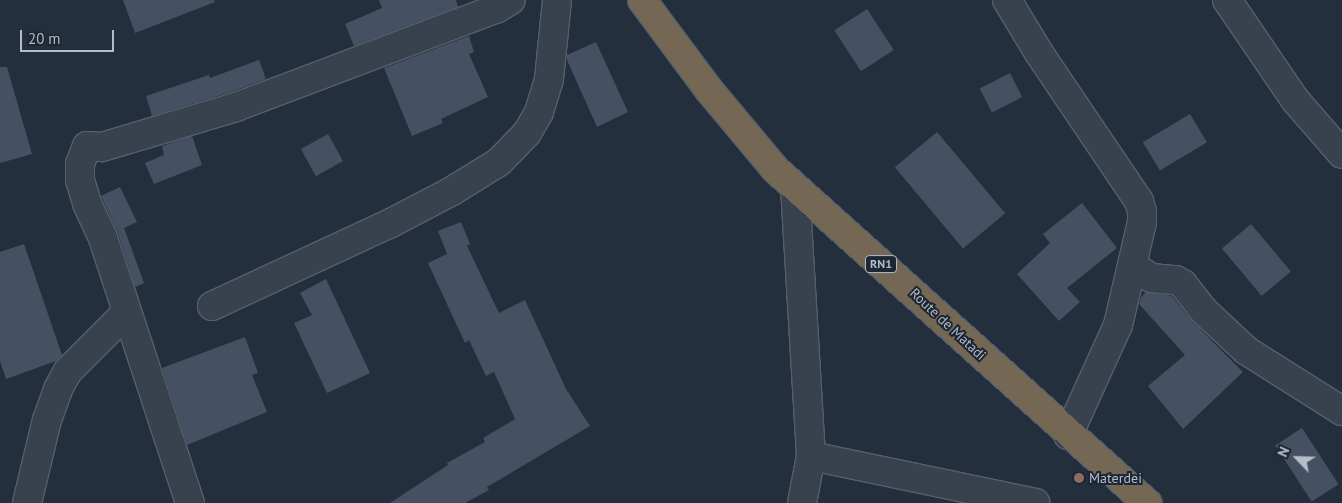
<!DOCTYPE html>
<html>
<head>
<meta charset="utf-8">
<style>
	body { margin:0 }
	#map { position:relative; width:1342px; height:503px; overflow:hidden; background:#242f3e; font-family:"PT Sans",sans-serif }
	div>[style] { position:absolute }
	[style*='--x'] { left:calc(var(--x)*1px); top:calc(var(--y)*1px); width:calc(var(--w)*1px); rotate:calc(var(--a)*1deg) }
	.building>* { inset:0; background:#455162; transform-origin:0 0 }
	.roads { filter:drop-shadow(1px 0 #565f6c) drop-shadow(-1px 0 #565f6c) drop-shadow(0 1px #565f6c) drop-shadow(0 -1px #565f6c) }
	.minor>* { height:28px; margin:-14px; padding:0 14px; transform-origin:14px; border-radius:14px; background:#38414e }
	.highway>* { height:28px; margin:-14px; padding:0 14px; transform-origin:14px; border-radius:14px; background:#746855 }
	.dots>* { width:14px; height:14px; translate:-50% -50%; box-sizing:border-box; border:2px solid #1d2633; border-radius:50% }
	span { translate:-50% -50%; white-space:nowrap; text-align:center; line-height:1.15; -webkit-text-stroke:4px #1d2633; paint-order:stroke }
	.shield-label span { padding:1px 4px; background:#1d2633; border:1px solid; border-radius:4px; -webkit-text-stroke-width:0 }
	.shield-label { font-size:12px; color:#b4bcc9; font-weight:700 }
	.street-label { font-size:14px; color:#b4bcc9 }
	.poi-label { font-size:14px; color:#b4bcc9 }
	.left { translate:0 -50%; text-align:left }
	.north { position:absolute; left:1272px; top:433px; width:50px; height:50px; -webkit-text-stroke:4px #1d2633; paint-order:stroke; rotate:294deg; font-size:14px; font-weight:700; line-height:20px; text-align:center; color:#b4bcc9 }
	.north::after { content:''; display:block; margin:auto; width:18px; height:22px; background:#b4bcc9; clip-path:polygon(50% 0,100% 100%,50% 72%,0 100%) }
	.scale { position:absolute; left:20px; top:30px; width:94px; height:22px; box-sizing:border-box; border:2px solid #b4bcc9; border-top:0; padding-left:6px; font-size:15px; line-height:18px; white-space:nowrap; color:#b4bcc9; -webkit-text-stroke:4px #1d2633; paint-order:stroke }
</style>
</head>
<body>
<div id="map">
	<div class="building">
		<i style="clip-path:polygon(123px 0,214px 0,215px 2px,135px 33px)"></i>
		<i style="clip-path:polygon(379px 0,456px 0,458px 7px,354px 46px,345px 24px,382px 8px)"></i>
		<i style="left:867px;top:9px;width:49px;height:39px;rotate:57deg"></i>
		<i style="clip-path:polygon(469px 36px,474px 52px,469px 54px,488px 97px,441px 119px,443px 123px,412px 136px,384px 68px)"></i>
		<i style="clip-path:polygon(596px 42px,628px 112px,597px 127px,567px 60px,567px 55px)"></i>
		<i style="clip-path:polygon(259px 60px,266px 79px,231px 92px,152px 116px,146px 96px,209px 75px,210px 78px)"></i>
		<i style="clip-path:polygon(0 67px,7px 67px,32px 154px,0 163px)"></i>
		<i style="left:1010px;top:73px;width:27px;height:34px;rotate:63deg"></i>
		<i style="left:1190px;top:114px;width:33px;height:55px;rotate:59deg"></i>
		<i style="left:937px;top:132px;width:106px;height:55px;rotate:50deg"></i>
		<i style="left:328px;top:134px;width:31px;height:31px;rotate:61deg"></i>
		<i style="clip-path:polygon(192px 136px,202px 165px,154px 184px,145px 163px,164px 155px,162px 146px)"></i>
		<i style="clip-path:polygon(120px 187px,137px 222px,124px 228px,144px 283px,135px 287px,118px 233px,101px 196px)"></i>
		<i style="clip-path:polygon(1082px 203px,1117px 248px,1067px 288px,1080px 302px,1059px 321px,1017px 274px,1050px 243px,1043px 234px)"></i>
		<i style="clip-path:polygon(461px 222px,470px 244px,467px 246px,499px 313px,525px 300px,566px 389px,590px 426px,487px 487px,489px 490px,465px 503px,390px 503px,448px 465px,447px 463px,485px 442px,483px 438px,515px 419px,494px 372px,486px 376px,469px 340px,465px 343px,428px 263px,447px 254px,438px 231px)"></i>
		<i style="left:1251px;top:224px;width:62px;height:38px;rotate:50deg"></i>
		<i style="clip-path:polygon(24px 244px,62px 355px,56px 361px,6px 379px,0 361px,0 252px)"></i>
		<i style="clip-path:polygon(326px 279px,370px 373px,327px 393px,294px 323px,312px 315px,300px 293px)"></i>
		<i style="clip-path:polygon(1146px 292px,1172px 296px,1192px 321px,1243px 372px,1183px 429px,1148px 386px,1185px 355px,1139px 304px,1141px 297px)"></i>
		<i style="clip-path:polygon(245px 337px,258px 373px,252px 375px,267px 412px,187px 445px,162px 368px)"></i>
		<i style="left:1302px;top:428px;width:67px;height:32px;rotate:57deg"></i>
	</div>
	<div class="roads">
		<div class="minor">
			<i style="--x:1007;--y:0;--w:62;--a:58.9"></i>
			<i style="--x:1039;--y:53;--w:179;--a:56"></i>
			<i style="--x:1139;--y:201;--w:11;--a:75"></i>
			<i style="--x:1142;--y:212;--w:10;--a:90"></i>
			<i style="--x:1142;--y:222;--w:106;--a:103.1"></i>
			<i style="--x:1118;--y:325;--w:121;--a:114.4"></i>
			<i style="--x:1227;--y:0;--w:122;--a:55.7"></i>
			<i style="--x:1296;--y:101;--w:70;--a:49"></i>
			<i style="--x:795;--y:187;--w:269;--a:86.6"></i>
			<i style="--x:1132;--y:265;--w:23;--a:34"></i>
			<i style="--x:1151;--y:278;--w:25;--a:5"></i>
			<i style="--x:1176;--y:280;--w:8;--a:30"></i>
			<i style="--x:1183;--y:284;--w:33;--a:52"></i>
			<i style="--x:1203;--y:310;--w:60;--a:43"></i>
			<i style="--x:1247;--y:351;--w:112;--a:32.3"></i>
			<i style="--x:212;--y:306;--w:195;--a:-24.9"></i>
			<i style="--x:389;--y:224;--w:71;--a:-27.6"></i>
			<i style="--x:452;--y:191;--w:55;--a:-31.7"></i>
			<i style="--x:499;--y:162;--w:40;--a:-46"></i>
			<i style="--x:527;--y:133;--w:24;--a:-60"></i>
			<i style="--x:539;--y:112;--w:34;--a:-73"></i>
			<i style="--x:549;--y:79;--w:79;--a:-84.2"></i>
			<i style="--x:27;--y:503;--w:85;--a:-76.5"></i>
			<i style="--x:47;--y:420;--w:33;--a:-70"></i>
			<i style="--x:58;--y:389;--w:21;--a:-61"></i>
			<i style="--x:68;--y:371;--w:82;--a:-45"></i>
			<i style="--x:190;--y:503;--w:279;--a:-108.2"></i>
			<i style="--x:103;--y:238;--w:38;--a:-115"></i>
			<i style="--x:87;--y:203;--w:24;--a:-107"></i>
			<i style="--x:80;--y:180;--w:16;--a:-90"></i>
			<i style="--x:80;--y:164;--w:19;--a:-69"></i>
			<i style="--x:87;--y:146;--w:15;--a:4"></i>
			<i style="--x:102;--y:147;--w:140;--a:-16.6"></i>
			<i style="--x:236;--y:107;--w:278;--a:-20.7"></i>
			<i style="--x:496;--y:9;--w:17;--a:-31"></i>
			<i style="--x:802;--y:503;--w:48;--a:-79.2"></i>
			<i style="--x:811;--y:456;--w:229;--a:11.8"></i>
		</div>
		<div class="highway">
			<i style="--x:642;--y:0;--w:112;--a:53.3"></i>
			<i style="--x:709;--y:90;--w:104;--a:50.1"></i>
			<i style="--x:776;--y:170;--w:499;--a:41.9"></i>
		</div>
	</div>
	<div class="dots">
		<i style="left:1079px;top:478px;background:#8d6e63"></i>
	</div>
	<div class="shield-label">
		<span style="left:881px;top:264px">RN1</span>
	</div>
	<div class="street-label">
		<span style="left:948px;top:324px;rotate:43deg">Route de Matadi</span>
	</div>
	<div class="poi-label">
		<span class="left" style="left:1089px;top:478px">Materdei</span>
	</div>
	<div class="north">N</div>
	<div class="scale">20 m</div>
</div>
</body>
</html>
